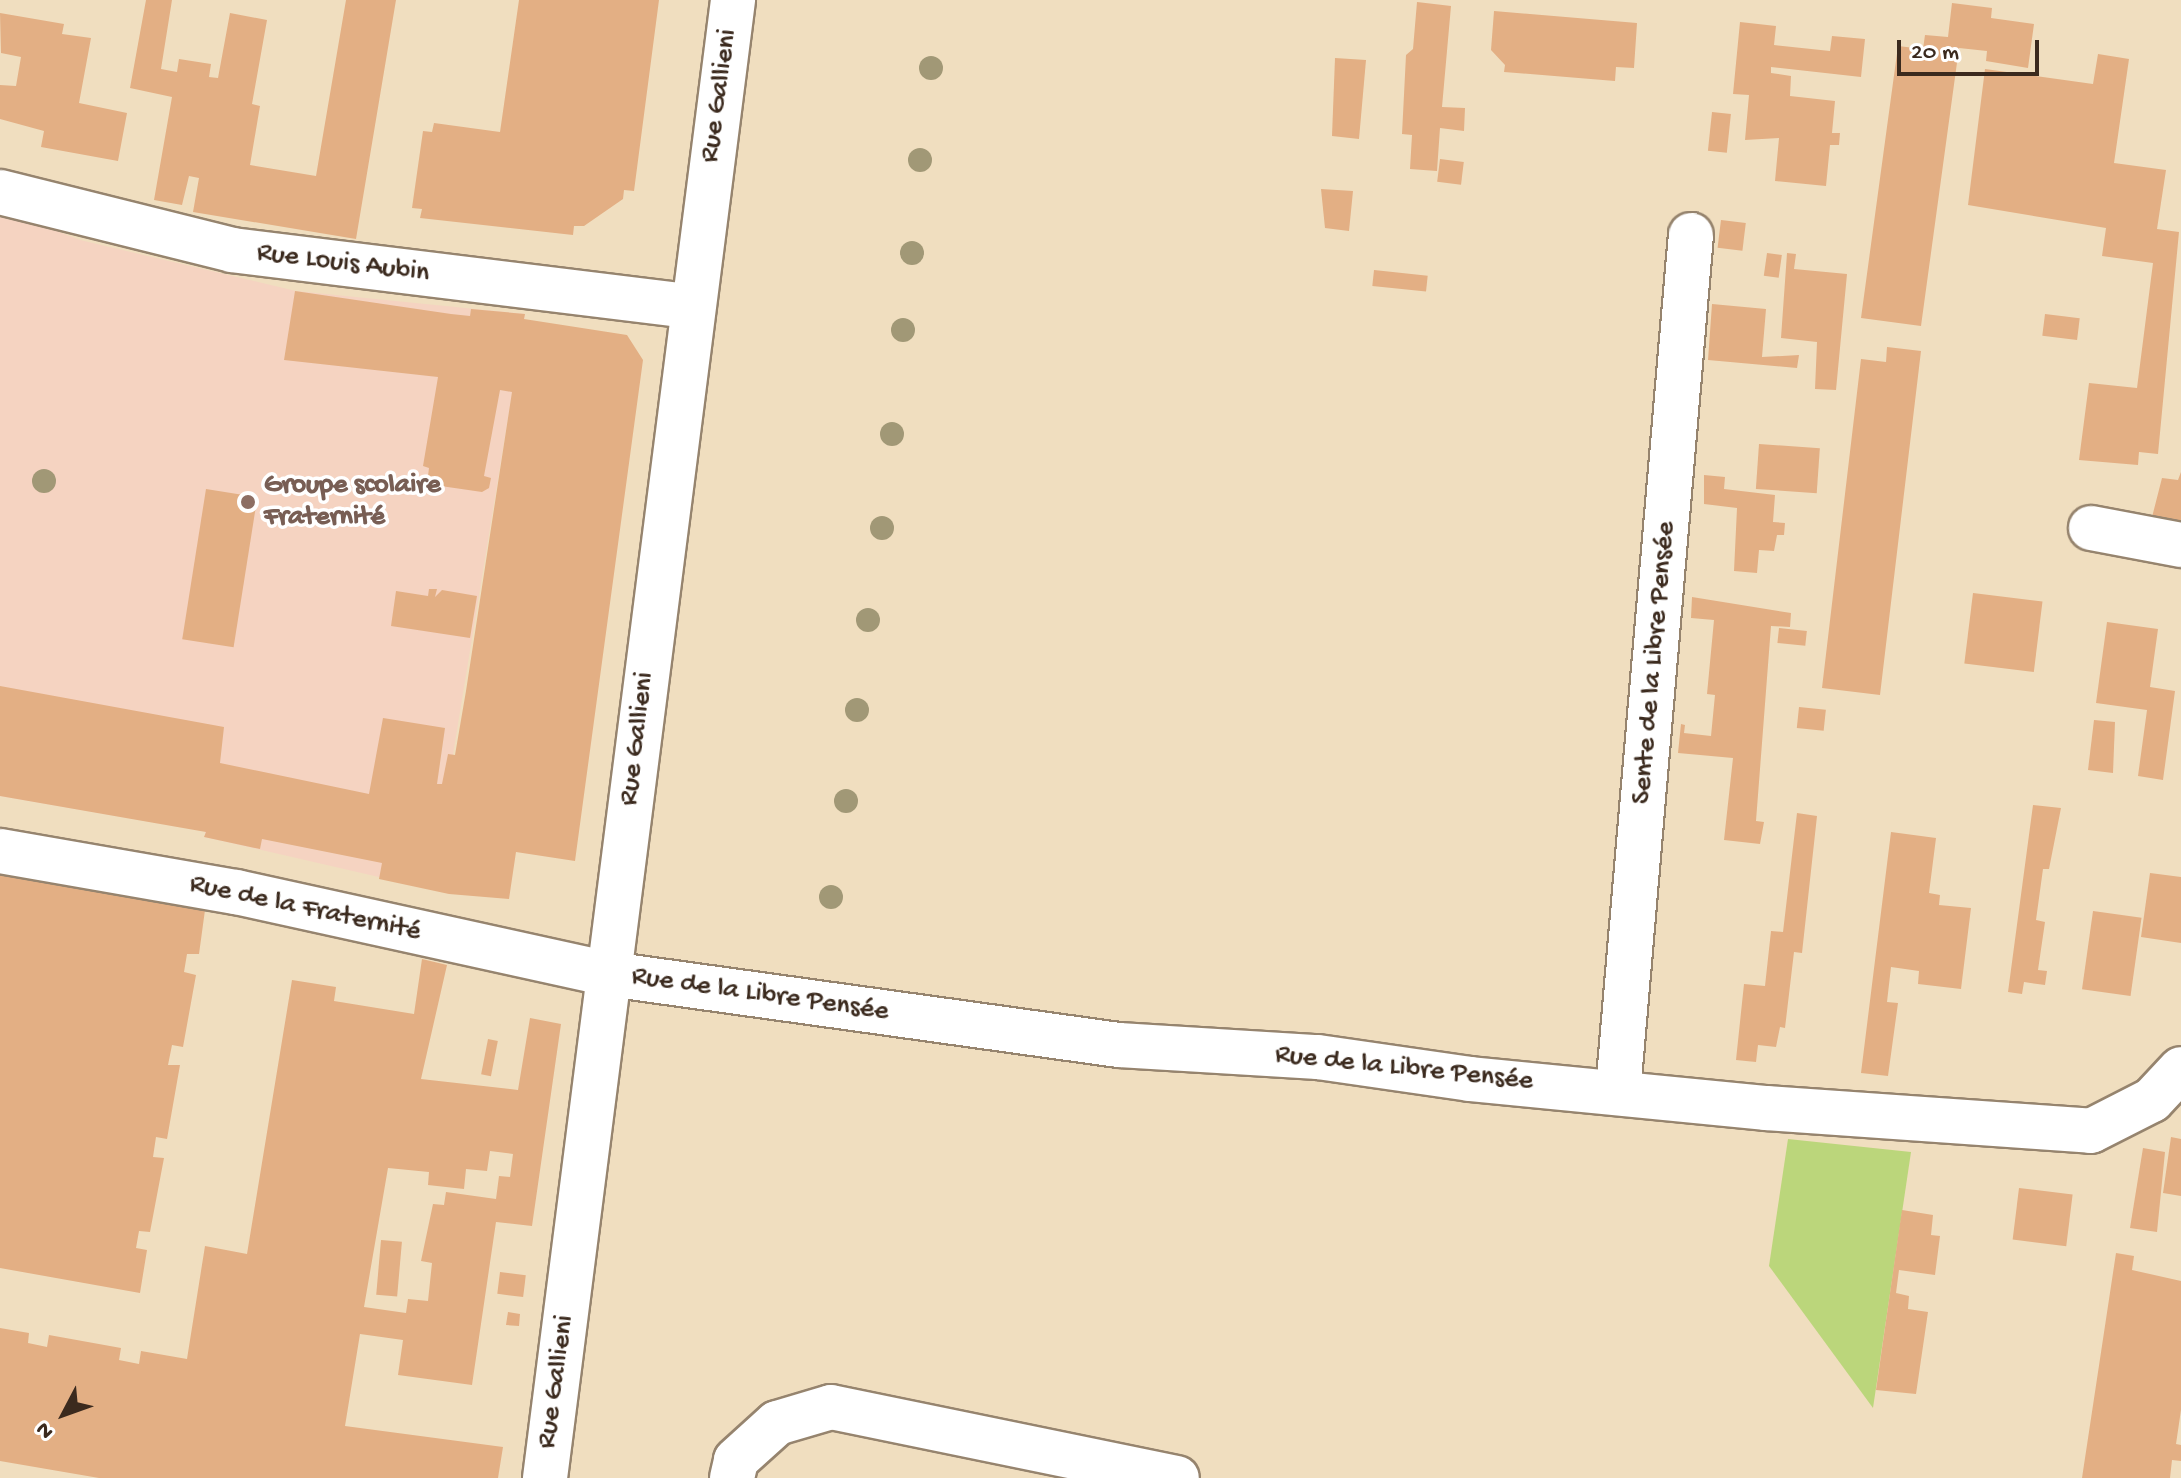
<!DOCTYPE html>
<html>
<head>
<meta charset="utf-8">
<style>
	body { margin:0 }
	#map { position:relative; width:2181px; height:1478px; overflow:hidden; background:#f0debf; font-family:"Gochi Hand",sans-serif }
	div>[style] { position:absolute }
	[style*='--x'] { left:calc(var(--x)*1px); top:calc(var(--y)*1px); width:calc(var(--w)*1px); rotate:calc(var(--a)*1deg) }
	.built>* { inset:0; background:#f5d3c1 }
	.green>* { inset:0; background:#bbd67b }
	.building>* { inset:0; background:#e3af84; transform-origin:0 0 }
	.roads { filter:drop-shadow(2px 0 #96846e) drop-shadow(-2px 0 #96846e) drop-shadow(0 2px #96846e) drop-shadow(0 -2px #96846e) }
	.minor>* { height:44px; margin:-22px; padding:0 22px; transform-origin:22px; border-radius:22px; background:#fff }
	.trees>* { width:24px; height:24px; margin:-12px; border-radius:50%; background:#a19876 }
	.dots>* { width:22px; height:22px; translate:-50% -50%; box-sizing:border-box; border:4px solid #fff; border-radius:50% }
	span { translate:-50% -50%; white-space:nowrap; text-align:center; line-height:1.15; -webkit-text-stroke:7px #fff; paint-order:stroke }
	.street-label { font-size:28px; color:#3b2a1e }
	.education-label { font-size:28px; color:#785e54; font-weight:700 }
	.left { translate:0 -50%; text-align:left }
	.north { position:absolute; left:24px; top:1374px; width:80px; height:80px; -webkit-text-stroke:6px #fff; paint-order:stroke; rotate:229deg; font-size:22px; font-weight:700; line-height:32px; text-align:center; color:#3b2a1e }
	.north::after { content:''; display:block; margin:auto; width:28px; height:36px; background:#3b2a1e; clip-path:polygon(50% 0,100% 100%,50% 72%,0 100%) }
	.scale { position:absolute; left:1897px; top:40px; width:142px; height:36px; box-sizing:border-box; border:4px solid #3b2a1e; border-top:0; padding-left:10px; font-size:24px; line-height:28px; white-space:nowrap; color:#3b2a1e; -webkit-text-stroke:6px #fff; paint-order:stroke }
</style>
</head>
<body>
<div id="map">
	<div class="built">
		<i style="clip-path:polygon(0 209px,80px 240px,296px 291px,525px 314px,431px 889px,205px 837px,205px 831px,0 796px)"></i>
	</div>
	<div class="green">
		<i style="clip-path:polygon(1788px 1139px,1911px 1152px,1873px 1408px,1769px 1266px)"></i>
	</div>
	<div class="building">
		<i style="clip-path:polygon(146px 0,172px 0,161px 69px,177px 72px,179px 59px,211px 64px,209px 77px,218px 78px,230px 13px,267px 20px,252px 104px,260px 106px,250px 165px,316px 176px,346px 0,396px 0,356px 239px,193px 212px,199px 178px,189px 176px,182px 205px,154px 200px,172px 97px,130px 88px)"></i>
		<i style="clip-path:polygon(519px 0,659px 0,634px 191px,624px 190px,623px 199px,584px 226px,574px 226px,573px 235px,420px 218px,422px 209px,412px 208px,423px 131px,432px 132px,434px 123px,500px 132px)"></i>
		<i style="clip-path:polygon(1417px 2px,1451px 6px,1442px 107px,1465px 108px,1464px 131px,1440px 128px,1437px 171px,1410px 169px,1412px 135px,1402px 134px,1406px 55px,1413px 49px)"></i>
		<i style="clip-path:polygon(1952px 3px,1992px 8px,1991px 18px,2034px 24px,2028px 68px,1986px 61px,1987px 51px,1959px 48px,1921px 326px,1861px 318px,1898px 46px,1923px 49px,1925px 35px,1948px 37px)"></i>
		<i style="clip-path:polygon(1494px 11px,1637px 23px,1634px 68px,1616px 67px,1615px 81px,1504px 72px,1505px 65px,1491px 50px)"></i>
		<i style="clip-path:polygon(0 13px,64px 24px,62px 34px,91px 38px,79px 103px,127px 113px,118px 161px,41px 147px,44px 131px,0 119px,0 85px,16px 86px,21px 57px,1px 53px)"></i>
		<i style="clip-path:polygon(1740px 22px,1776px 26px,1774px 45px,1830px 51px,1832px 36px,1865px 39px,1861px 77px,1771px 67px,1771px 73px,1791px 76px,1790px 96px,1835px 101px,1832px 133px,1840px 133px,1839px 145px,1830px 145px,1826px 186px,1775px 181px,1779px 138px,1745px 140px,1749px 95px,1733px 94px)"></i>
		<i style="clip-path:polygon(2098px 54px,2129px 59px,2114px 163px,2166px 170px,2157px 229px,2179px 232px,2158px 454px,2139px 452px,2138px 465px,2079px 460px,2089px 383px,2137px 388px,2153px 263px,2102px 256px,2106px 228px,1968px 205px,1985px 69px,2093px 84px)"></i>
		<i style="clip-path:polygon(1335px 58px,1366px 60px,1359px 139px,1332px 136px)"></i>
		<i style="left:1712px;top:112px;width:19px;height:39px;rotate:6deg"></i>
		<i style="left:1440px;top:159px;width:24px;height:23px;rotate:7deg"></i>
		<i style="clip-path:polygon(1321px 189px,1353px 191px,1349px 231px,1325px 228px)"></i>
		<i style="left:1721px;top:220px;width:25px;height:28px;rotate:7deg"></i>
		<i style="left:1767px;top:253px;width:15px;height:23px;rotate:8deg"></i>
		<i style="clip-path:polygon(1787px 253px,1796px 254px,1794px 269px,1847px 274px,1836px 390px,1815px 389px,1817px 342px,1781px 338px)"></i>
		<i style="left:1374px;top:270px;width:54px;height:16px;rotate:6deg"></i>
		<i style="clip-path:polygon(295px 291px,451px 314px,470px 316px,471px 309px,525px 314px,524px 319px,627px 335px,643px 360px,575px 861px,516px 852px,509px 899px,449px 894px,379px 879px,382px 863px,262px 839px,260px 849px,204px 837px,206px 832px,0 796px,0 686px,224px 727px,220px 763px,369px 794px,383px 718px,445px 728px,437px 784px,442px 784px,448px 754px,455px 755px,466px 691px,512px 392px,500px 390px,484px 476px,491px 478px,489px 488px,482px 492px,427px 484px,429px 468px,423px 466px,438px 377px,284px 360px)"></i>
		<i style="clip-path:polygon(1712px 304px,1766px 309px,1762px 357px,1799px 355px,1797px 368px,1708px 360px)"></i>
		<i style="left:2045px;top:314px;width:35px;height:22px;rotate:7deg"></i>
		<i style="clip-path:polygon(1887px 347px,1921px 351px,1880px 695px,1822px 688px,1861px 359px,1886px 362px)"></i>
		<i style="left:1759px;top:444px;width:61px;height:45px;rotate:4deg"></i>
		<i style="clip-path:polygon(2181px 472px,2181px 529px,2150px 525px,2162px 478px,2178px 480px)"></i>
		<i style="clip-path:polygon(1704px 475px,1725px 477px,1724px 489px,1775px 495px,1773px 522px,1785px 523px,1784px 535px,1777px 535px,1774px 551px,1759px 550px,1757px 573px,1734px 571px,1737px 508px,1704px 504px)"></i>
		<i style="left:206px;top:489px;width:52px;height:152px;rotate:9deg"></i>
		<i style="clip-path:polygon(429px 589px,437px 589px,435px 597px,442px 590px,477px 596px,470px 638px,391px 626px,396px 591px,428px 596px)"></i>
		<i style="left:1973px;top:593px;width:70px;height:71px;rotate:7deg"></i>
		<i style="clip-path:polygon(1692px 597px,1791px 613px,1790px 627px,1771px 626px,1756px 821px,1764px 822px,1760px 844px,1724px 840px,1733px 758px,1678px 753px,1681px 724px,1685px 725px,1684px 733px,1711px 736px,1715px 695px,1707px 694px,1714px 620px,1691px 618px)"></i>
		<i style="clip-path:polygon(2107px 622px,2158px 629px,2150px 687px,2175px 691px,2163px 780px,2138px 776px,2147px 710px,2096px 703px)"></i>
		<i style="left:1779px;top:628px;width:28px;height:15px;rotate:6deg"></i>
		<i style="left:1799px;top:707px;width:27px;height:21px;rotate:6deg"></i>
		<i style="clip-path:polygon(2094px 720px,2115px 722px,2113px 773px,2088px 770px)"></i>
		<i style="clip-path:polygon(2033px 805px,2061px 808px,2049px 869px,2043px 869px,2036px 920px,2045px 922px,2038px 970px,2047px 971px,2045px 985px,2024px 982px,2022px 994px,2008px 992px)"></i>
		<i style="clip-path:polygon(1797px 813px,1817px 816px,1802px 953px,1794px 952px,1785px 1028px,1780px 1027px,1776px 1047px,1758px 1045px,1756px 1062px,1736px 1060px,1744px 984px,1765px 986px,1771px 931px,1783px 932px)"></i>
		<i style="clip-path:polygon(1891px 832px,1936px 838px,1929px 893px,1940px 895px,1939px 905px,1971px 908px,1961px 989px,1918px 984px,1919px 971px,1891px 967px,1887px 1002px,1898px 1003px,1888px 1076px,1861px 1073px)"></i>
		<i style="clip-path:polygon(0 872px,89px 884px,205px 910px,199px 954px,187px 954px,184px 972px,196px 975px,183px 1047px,172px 1045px,168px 1065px,180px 1065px,167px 1139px,156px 1137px,153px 1157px,164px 1158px,150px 1232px,139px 1231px,136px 1248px,147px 1250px,140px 1293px,0 1268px)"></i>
		<i style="clip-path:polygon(2150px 873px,2181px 877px,2181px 943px,2141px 937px)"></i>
		<i style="left:2093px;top:911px;width:49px;height:79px;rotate:8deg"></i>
		<i style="clip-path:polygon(evenodd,422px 959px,447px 965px,421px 1079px,518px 1090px,530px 1018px,561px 1024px,532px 1226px,496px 1222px,472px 1385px,398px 1375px,403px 1340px,360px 1334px,345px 1426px,503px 1447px,498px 1478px,99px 1478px,0 1461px,0 1328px,29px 1333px,28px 1343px,47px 1347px,49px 1335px,121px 1348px,119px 1360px,139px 1364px,141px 1351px,187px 1359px,205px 1246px,247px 1254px,292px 980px,336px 987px,334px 1001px,414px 1014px,422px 959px,490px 1151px,513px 1154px,510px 1177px,499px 1176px,496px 1199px,446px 1192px,444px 1205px,433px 1204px,421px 1261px,432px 1263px,428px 1301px,408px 1299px,406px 1313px,364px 1307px,388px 1168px,429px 1172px,428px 1185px,464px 1189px,466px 1169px,487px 1171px,490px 1151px)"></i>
		<i style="left:488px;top:1039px;width:10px;height:36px;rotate:11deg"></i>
		<i style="clip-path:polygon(2171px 1137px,2181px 1139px,2181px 1196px,2163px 1193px)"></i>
		<i style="clip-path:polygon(2143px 1148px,2165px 1152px,2157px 1232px,2130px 1228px)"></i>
		<i style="left:2019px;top:1188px;width:54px;height:52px;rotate:7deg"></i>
		<i style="clip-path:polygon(1902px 1210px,1933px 1215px,1931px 1235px,1940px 1236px,1935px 1275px,1899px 1270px,1896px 1293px,1909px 1296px,1908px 1309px,1928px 1312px,1916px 1394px,1876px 1390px)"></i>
		<i style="left:381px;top:1240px;width:21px;height:55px;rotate:5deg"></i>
		<i style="clip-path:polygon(2116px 1253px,2134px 1256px,2132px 1270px,2181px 1281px,2181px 1410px,2176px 1444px,2181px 1445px,2181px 1461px,2172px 1460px,2170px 1478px,2082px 1478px)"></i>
		<i style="left:500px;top:1272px;width:26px;height:22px;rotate:7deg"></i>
		<i style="clip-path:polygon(508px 1312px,520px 1314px,519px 1326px,506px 1325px)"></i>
	</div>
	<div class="roads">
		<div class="minor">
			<i style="--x:0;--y:192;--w:239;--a:14"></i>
			<i style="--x:232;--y:250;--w:462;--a:7"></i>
			<i style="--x:2091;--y:528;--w:92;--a:10.7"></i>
			<i style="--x:0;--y:851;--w:240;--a:9.9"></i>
			<i style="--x:236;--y:892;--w:382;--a:12.4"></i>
			<i style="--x:609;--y:974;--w:515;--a:7.93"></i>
			<i style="--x:1119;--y:1045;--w:199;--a:3.5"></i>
			<i style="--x:1318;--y:1057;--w:154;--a:8.2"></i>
			<i style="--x:1470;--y:1079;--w:297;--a:5.6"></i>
			<i style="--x:1766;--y:1108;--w:326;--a:4"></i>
			<i style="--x:2091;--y:1131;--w:68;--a:-26.9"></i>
			<i style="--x:2152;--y:1100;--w:42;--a:-46.9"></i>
			<i style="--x:1618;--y:1091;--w:859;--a:-85.13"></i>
			<i style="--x:545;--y:1478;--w:1490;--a:-82.75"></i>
			<i style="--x:732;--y:1478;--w:18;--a:-77"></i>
			<i style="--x:736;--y:1460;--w:55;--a:-42.1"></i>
			<i style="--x:777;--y:1423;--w:56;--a:-16.5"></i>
			<i style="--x:831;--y:1407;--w:353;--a:11.6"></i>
		</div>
	</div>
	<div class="trees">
		<i style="left:931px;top:68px"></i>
		<i style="left:920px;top:160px"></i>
		<i style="left:912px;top:253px"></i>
		<i style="left:903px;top:330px"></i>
		<i style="left:892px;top:434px"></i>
		<i style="left:44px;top:481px"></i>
		<i style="left:882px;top:528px"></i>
		<i style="left:868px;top:620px"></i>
		<i style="left:857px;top:710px"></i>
		<i style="left:846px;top:801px"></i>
		<i style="left:831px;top:897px"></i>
	</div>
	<div class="dots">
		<i style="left:248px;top:502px;background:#8d6e63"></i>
	</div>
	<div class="street-label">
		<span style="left:720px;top:96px;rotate:-82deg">Rue Gallieni</span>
		<span style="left:343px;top:264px;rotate:7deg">Rue Louis Aubin</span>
		<span style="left:1655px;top:663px;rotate:-85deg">Sente de la Libre Pensée</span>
		<span style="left:638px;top:739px;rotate:-83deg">Rue Gallieni</span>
		<span style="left:305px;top:909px;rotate:12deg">Rue de la Fraternité</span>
		<span style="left:760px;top:995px;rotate:8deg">Rue de la Libre Pensée</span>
		<span style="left:1404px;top:1069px;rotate:6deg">Rue de la Libre Pensée</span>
		<span style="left:557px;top:1382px;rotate:-82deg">Rue Gallieni</span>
	</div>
	<div class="education-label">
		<span class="left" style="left:264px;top:502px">Groupe scolaire<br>Fraternité</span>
	</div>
	<div class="north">N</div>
	<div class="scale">20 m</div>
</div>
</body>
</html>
